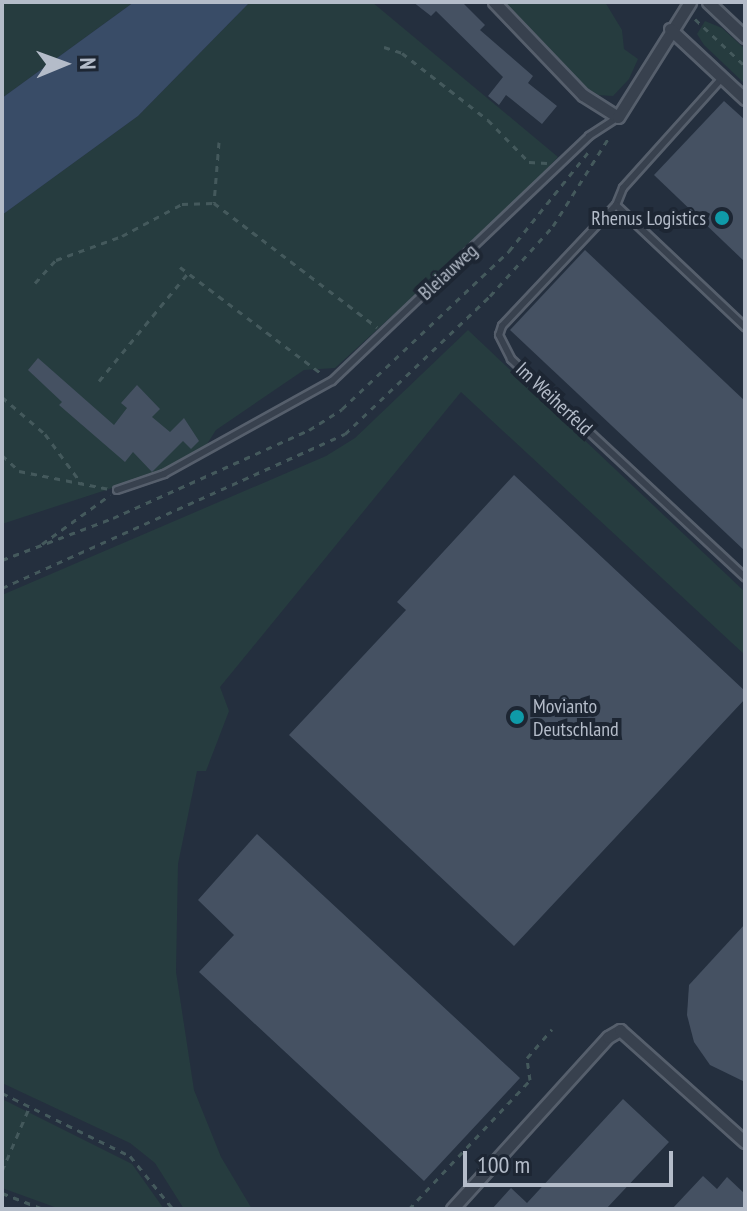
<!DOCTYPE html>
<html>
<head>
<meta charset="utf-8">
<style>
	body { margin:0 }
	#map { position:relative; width:747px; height:1211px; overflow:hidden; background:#242f3e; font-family:"PT Sans Narrow",sans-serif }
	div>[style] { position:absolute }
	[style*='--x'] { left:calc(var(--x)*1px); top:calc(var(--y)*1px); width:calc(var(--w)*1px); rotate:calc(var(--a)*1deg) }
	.green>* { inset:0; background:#263c3f }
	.water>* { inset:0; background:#394c67 }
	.building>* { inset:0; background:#455162 }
	.path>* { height:3px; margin-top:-1.5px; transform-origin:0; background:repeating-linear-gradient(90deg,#44595c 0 6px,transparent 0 12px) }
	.roads { filter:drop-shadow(2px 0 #565f6c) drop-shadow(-2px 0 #565f6c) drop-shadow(0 2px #565f6c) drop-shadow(0 -2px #565f6c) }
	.lane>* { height:6px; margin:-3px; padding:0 3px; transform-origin:3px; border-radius:3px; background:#38414e }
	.street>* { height:11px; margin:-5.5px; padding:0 5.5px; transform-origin:5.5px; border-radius:5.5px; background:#38414e }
	.dots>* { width:22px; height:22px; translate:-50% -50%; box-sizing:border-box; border:4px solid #1d2633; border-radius:50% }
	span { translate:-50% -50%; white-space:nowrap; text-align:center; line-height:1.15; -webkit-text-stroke:8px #1d2633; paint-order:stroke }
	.poi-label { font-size:20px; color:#b4bcc9 }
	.right { translate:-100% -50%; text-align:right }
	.left { translate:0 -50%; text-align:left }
	.street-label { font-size:20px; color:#b4bcc9 }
	.frame { position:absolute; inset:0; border:4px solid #b4bcc9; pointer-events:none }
	.north { position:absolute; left:24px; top:24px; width:80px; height:80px; -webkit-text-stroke:6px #1d2633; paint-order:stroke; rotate:89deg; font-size:22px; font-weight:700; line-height:32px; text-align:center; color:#b4bcc9 }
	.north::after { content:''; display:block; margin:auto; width:28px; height:36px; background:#b4bcc9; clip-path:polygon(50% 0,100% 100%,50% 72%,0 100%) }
	.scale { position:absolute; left:463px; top:1151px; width:210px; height:36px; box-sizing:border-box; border:4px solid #b4bcc9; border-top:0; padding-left:10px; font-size:24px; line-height:28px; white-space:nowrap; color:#b4bcc9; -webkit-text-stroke:6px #1d2633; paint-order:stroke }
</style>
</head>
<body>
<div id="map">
	<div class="green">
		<i style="clip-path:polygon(2px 2px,134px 2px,2px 98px)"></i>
		<i style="clip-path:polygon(250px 2px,372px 2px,558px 157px,506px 212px,335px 368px,304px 370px,216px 430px,207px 444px,152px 475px,2px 524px,2px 215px,138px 116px)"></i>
		<i style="clip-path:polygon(500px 2px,605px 2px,622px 30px,624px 49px,638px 59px,629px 79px,613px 96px,598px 95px,576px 81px)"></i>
		<i style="clip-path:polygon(705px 21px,722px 28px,745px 49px,745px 84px,704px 45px,697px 34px)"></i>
		<i style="clip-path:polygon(468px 330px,745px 592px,745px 655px,461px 392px,220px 687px,229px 711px,206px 771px,197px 771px,178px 864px,176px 972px,194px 1090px,221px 1157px,252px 1209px,184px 1209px,155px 1163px,130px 1143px,2px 1083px,2px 595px,326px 456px,355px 438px)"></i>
		<i style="clip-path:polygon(2px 1099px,132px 1164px,164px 1209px,60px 1209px,2px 1188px)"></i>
	</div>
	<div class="water">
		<i style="clip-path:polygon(134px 2px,250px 2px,138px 116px,2px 215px,2px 98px)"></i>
	</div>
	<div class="building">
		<i style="clip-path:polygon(413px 2px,462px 2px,485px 25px,480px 30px,533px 76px,528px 83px,557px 106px,542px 124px,506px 95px,499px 105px,488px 96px,503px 77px,436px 11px,431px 16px)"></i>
		<i style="clip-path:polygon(724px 101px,745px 120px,745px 262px,654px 175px)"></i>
		<i style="clip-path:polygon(585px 250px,745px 401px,745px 551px,510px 330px)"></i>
		<i style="clip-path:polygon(38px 358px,114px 425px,127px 408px,121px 403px,137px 385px,160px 409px,152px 417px,170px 432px,184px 418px,199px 441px,191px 449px,183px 441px,152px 472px,133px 452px,125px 462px,59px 405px,62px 402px,28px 370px)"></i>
		<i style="clip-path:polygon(514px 475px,745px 691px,745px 699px,514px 946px,289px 735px,406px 610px,397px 602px)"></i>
		<i style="clip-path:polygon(257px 834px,520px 1078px,424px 1181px,199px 972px,234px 935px,198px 900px)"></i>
		<i style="clip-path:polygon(745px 924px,745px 1082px,710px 1065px,694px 1042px,687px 1015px,689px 985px)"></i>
		<i style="clip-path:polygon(623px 1099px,669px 1142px,606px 1209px,492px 1209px,511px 1188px,527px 1203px)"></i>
		<i style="clip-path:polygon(703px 1176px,717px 1189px,727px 1177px,745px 1194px,745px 1209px,672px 1209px)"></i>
	</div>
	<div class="path">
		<i style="--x:695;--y:19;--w:69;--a:43.2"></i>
		<i style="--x:384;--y:47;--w:19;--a:18"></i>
		<i style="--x:402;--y:53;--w:109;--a:37.9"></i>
		<i style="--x:488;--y:120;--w:59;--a:45.7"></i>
		<i style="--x:529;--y:162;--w:18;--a:3"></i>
		<i style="--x:219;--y:142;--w:61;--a:94.7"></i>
		<i style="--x:214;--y:203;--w:205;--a:37.3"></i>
		<i style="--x:180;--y:267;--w:178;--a:37"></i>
		<i style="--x:35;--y:283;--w:31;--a:-48"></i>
		<i style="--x:56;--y:260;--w:70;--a:-20"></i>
		<i style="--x:122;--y:236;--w:68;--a:-28.1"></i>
		<i style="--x:182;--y:204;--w:32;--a:-2"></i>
		<i style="--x:99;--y:381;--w:140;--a:-50.5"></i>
		<i style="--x:2;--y:397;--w:57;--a:40.7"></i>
		<i style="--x:45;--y:434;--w:62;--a:53.5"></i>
		<i style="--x:2;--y:455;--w:23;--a:43"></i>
		<i style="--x:19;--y:471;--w:92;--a:11.3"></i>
		<i style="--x:42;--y:544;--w:84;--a:-35.8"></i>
		<i style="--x:2;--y:560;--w:119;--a:-20.7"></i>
		<i style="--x:113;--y:518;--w:215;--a:-24.2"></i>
		<i style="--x:309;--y:430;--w:39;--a:-32"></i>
		<i style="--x:342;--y:409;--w:230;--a:-43.4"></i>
		<i style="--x:509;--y:251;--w:129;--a:-51.3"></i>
		<i style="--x:2;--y:588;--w:376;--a:-24.2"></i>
		<i style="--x:345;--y:434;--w:200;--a:-43.6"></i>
		<i style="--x:490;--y:296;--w:94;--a:-48"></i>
		<i style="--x:553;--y:226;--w:107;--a:-57.7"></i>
		<i style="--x:2;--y:1093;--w:143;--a:26.2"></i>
		<i style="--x:130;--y:1156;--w:68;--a:50.9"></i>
		<i style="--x:2;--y:1171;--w:69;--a:-66.8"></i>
		<i style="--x:2;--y:1193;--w:44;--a:21.3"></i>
		<i style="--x:409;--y:1209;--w:177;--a:-46.8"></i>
		<i style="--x:530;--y:1080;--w:22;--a:-98"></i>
		<i style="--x:527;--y:1058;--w:38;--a:-49"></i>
	</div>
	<div class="roads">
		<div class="lane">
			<i style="--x:722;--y:78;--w:148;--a:132"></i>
			<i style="--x:623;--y:188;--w:18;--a:112"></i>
			<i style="--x:616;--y:205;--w:166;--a:133.3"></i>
			<i style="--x:502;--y:326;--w:9;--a:108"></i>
			<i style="--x:499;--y:335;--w:27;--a:63"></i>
			<i style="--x:511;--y:359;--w:320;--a:43"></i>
			<i style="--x:616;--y:205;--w:178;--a:43.4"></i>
			<i style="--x:117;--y:490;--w:50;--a:-18.8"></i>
			<i style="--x:164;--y:474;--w:192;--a:-29"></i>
			<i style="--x:332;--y:381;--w:355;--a:-43.6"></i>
			<i style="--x:589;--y:136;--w:35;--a:-33"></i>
		</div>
		<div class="street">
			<i style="--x:494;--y:2;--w:129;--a:46.3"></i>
			<i style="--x:583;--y:95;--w:41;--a:32.2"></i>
			<i style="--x:618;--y:117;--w:136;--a:-57.9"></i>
			<i style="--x:708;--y:2;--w:51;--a:43.4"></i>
			<i style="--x:670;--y:29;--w:103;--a:43"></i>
			<i style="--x:452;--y:1209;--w:232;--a:-47.8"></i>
			<i style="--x:608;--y:1037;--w:14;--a:-30"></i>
			<i style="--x:620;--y:1030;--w:168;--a:41.9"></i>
		</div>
	</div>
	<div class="dots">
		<i style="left:722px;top:218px;background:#0f9aa8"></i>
		<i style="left:517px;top:717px;background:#0f9aa8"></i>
	</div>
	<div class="poi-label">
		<span class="right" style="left:706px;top:218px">Rhenus Logistics</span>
		<span class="left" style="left:533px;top:718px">Movianto<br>Deutschland</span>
	</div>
	<div class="street-label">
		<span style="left:448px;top:272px;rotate:-43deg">Bleiauweg</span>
		<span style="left:554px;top:399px;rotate:43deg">Im Weiherfeld</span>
	</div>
	<div class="frame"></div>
	<div class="north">N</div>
	<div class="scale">100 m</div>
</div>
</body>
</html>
